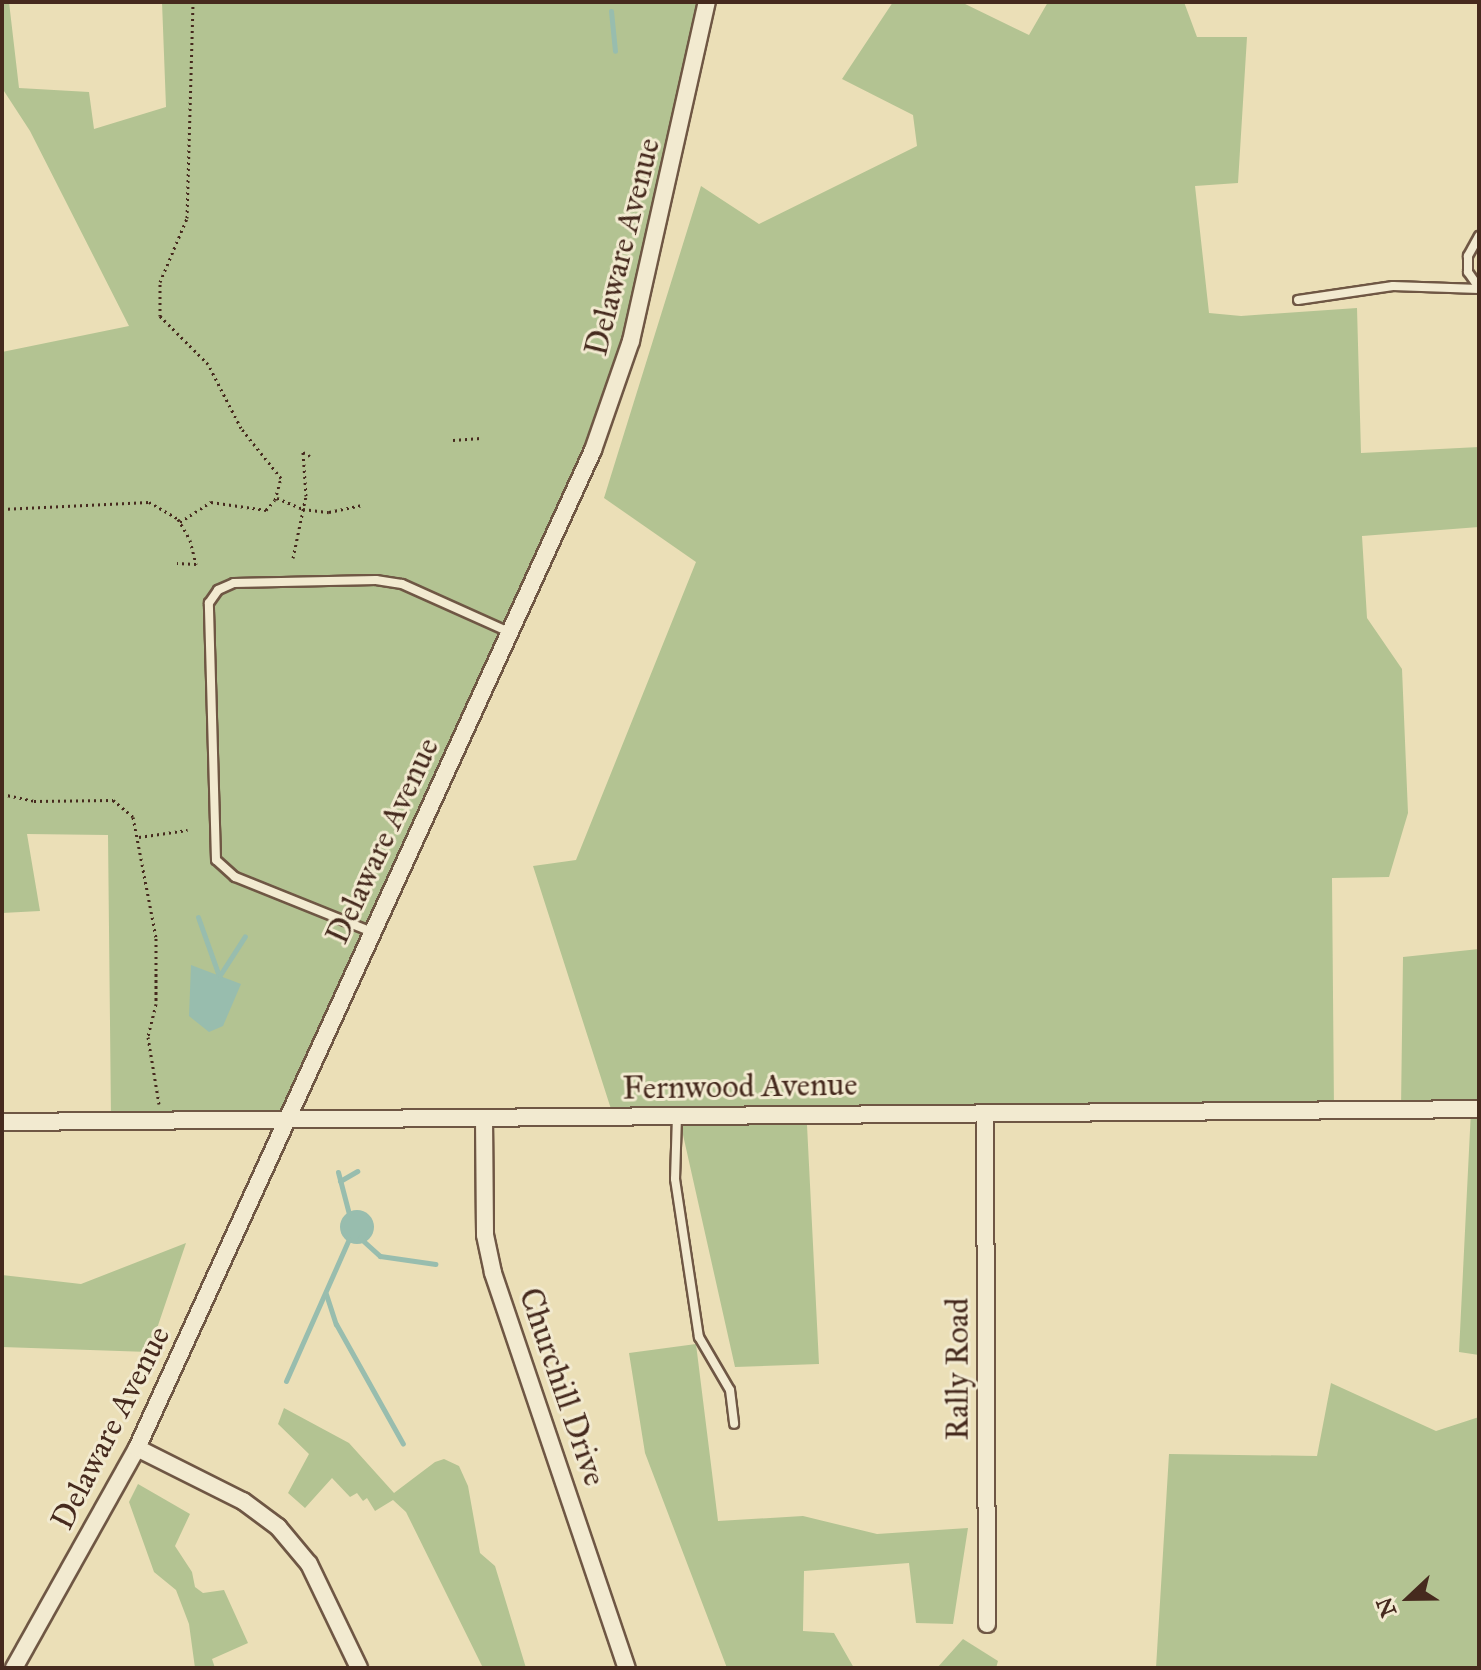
<!DOCTYPE html>
<html>
<head>
<meta charset="utf-8">
<style>
	body { margin:0 }
	#map { position:relative; width:1481px; height:1670px; overflow:hidden; background:#ebdfb7; font-family:"IM FELL Great Primer",serif }
	div>[style] { position:absolute }
	[style*='--x'] { left:calc(var(--x)*1px); top:calc(var(--y)*1px); width:calc(var(--w)*1px); rotate:calc(var(--a)*1deg) }
	.green>* { inset:0; background:#b3c392 }
	.water>* { inset:0; background:#98bdae }
	.round { border-radius:50% }
	.stream>* { height:5px; margin:-2.5px; padding:0 2.5px; transform-origin:2.5px; border-radius:2.5px; background:#98bdae }
	.path>* { height:3px; margin-top:-1.5px; transform-origin:0; background:repeating-linear-gradient(90deg,#462a1e 0 2px,transparent 0 6px) }
	.roads { filter:drop-shadow(2px 0 #6f5744) drop-shadow(-2px 0 #6f5744) drop-shadow(0 2px #6f5744) drop-shadow(0 -2px #6f5744) }
	.lane>* { height:8px; margin:-4px; padding:0 4px; transform-origin:4px; border-radius:4px; background:#f2ead0 }
	.street>* { height:16px; margin:-8px; padding:0 8px; transform-origin:8px; border-radius:8px; background:#f2ead0 }
	span { translate:-50% -50%; white-space:nowrap; text-align:center; line-height:1.15; -webkit-text-stroke:6px #f2ead0; paint-order:stroke }
	.street-label { font-size:32px; color:#462a1e }
	.frame { position:absolute; inset:0; border:4px solid #462a1e; pointer-events:none }
	.north { position:absolute; left:1369px; top:1558px; width:80px; height:80px; -webkit-text-stroke:6px #f2ead0; paint-order:stroke; rotate:248deg; font-size:22px; font-weight:700; line-height:32px; text-align:center; color:#462a1e }
	.north::after { content:''; display:block; margin:auto; width:28px; height:36px; background:#462a1e; clip-path:polygon(50% 0,100% 100%,50% 72%,0 100%) }
</style>
</head>
<body>
<div id="map">
	<div class="green">
		<i style="clip-path:polygon(2px 2px,9px 2px,19px 88px,89px 92px,94px 129px,166px 107px,162px 2px,706px 2px,623px 369px,287px 1121px,111px 1118px,108px 835px,27px 834px,40px 911px,2px 913px,2px 352px,129px 326px,30px 131px,2px 88px)"></i>
		<i style="clip-path:polygon(893px 2px,961px 2px,1029px 35px,1048px 2px,1184px 2px,1197px 37px,1247px 37px,1238px 183px,1195px 186px,1209px 313px,1241px 316px,1357px 308px,1361px 453px,1479px 447px,1479px 527px,1362px 536px,1367px 618px,1402px 669px,1408px 813px,1389px 877px,1332px 878px,1334px 1109px,806px 1105px,819px 1364px,735px 1367px,677px 1108px,611px 1109px,533px 866px,576px 860px,696px 562px,604px 498px,701px 186px,759px 224px,917px 146px,913px 115px,842px 79px)"></i>
		<i style="clip-path:polygon(1479px 949px,1479px 1355px,1459px 1352px,1471px 1110px,1401px 1109px,1403px 957px)"></i>
		<i style="clip-path:polygon(186px 1243px,149px 1352px,2px 1347px,2px 1275px,81px 1284px)"></i>
		<i style="clip-path:polygon(696px 1344px,718px 1521px,803px 1516px,877px 1534px,968px 1528px,953px 1624px,916px 1623px,909px 1563px,804px 1571px,803px 1631px,834px 1633px,854px 1668px,727px 1668px,645px 1453px,629px 1353px)"></i>
		<i style="clip-path:polygon(1331px 1383px,1436px 1431px,1479px 1417px,1479px 1668px,1156px 1668px,1169px 1454px,1317px 1456px)"></i>
		<i style="clip-path:polygon(284px 1408px,349px 1443px,394px 1493px,435px 1462px,444px 1459px,459px 1466px,468px 1486px,480px 1553px,495px 1566px,526px 1668px,483px 1668px,406px 1512px,393px 1500px,375px 1511px,367px 1498px,363px 1501px,357px 1493px,350px 1497px,332px 1478px,305px 1508px,288px 1493px,309px 1454px,278px 1424px)"></i>
		<i style="clip-path:polygon(138px 1484px,190px 1514px,175px 1546px,192px 1572px,195px 1587px,203px 1593px,224px 1590px,248px 1643px,212px 1659px,215px 1668px,195px 1668px,189px 1624px,176px 1590px,154px 1572px,129px 1502px)"></i>
		<i style="clip-path:polygon(963px 1639px,998px 1661px,996px 1668px,937px 1668px)"></i>
	</div>
	<div class="water">
		<i style="clip-path:polygon(191px 965px,241px 984px,223px 1026px,209px 1032px,189px 1016px)"></i>
		<i class="round" style="left:340px;top:1210px;width:34px;height:34px"></i>
	</div>
	<div class="stream">
		<i style="--x:611;--y:11;--w:40;--a:84.3"></i>
		<i style="--x:198;--y:917;--w:63;--a:70.4"></i>
		<i style="--x:220;--y:975;--w:46;--a:-57.3"></i>
		<i style="--x:338;--y:1172;--w:43;--a:75.3"></i>
		<i style="--x:340;--y:1181;--w:20;--a:-30"></i>
		<i style="--x:360;--y:1238;--w:27;--a:42"></i>
		<i style="--x:380;--y:1256;--w:56;--a:8.3"></i>
		<i style="--x:326;--y:1294;--w:32;--a:72"></i>
		<i style="--x:336;--y:1324;--w:137;--a:60.8"></i>
		<i style="--x:286;--y:1381;--w:155;--a:-66.1"></i>
	</div>
	<div class="path">
		<i style="--x:453;--y:440;--w:28;--a:-4"></i>
		<i style="--x:277;--y:498;--w:28;--a:23"></i>
		<i style="--x:303;--y:509;--w:26;--a:7"></i>
		<i style="--x:329;--y:512;--w:34;--a:-12"></i>
		<i style="--x:2;--y:509;--w:147;--a:-2.7"></i>
		<i style="--x:149;--y:502;--w:34;--a:30"></i>
		<i style="--x:178;--y:519;--w:24;--a:60"></i>
		<i style="--x:190;--y:540;--w:25;--a:76"></i>
		<i style="--x:196;--y:564;--w:19;--a:-177"></i>
		<i style="--x:180;--y:522;--w:37;--a:-33"></i>
		<i style="--x:211;--y:502;--w:56;--a:8.3"></i>
		<i style="--x:266;--y:510;--w:13;--a:-48"></i>
		<i style="--x:275;--y:500;--w:23;--a:-75"></i>
		<i style="--x:281;--y:478;--w:64;--a:-128.7"></i>
		<i style="--x:241;--y:428;--w:72;--a:-117.3"></i>
		<i style="--x:208;--y:364;--w:68;--a:-135"></i>
		<i style="--x:160;--y:316;--w:34;--a:-90"></i>
		<i style="--x:160;--y:282;--w:69;--a:-67.1"></i>
		<i style="--x:187;--y:218;--w:216;--a:-88.4"></i>
		<i style="--x:293;--y:558;--w:63;--a:-78.2"></i>
		<i style="--x:306;--y:496;--w:44;--a:-93.9"></i>
		<i style="--x:303;--y:452;--w:8;--a:30"></i>
		<i style="--x:2;--y:794;--w:33;--a:12"></i>
		<i style="--x:34;--y:801;--w:79;--a:-0.7"></i>
		<i style="--x:113;--y:800;--w:26;--a:40"></i>
		<i style="--x:133;--y:817;--w:123;--a:79.2"></i>
		<i style="--x:156;--y:938;--w:66;--a:90"></i>
		<i style="--x:156;--y:1004;--w:34;--a:104"></i>
		<i style="--x:148;--y:1037;--w:68;--a:80.7"></i>
		<i style="--x:139;--y:837;--w:49;--a:-8.1"></i>
	</div>
	<div class="roads">
		<div class="lane">
			<i style="--x:1479;--y:236;--w:23;--a:119"></i>
			<i style="--x:1468;--y:256;--w:16;--a:90"></i>
			<i style="--x:1468;--y:272;--w:19;--a:55"></i>
			<i style="--x:1298;--y:300;--w:96;--a:-8.4"></i>
			<i style="--x:1393;--y:286;--w:86;--a:2"></i>
			<i style="--x:372;--y:932;--w:148;--a:-158.1"></i>
			<i style="--x:235;--y:877;--w:25;--a:-138"></i>
			<i style="--x:216;--y:860;--w:257;--a:-91.6"></i>
			<i style="--x:209;--y:603;--w:16;--a:-55"></i>
			<i style="--x:218;--y:590;--w:17;--a:-24"></i>
			<i style="--x:234;--y:583;--w:142;--a:-1.2"></i>
			<i style="--x:376;--y:580;--w:26;--a:9"></i>
			<i style="--x:402;--y:584;--w:117;--a:24.2"></i>
			<i style="--x:677;--y:1116;--w:63;--a:91.8"></i>
			<i style="--x:675;--y:1179;--w:160;--a:81.4"></i>
			<i style="--x:699;--y:1337;--w:61;--a:59.7"></i>
			<i style="--x:730;--y:1390;--w:34;--a:83"></i>
		</div>
		<div class="street">
			<i style="--x:985;--y:1113;--w:511;--a:89.78"></i>
			<i style="--x:484;--y:1118;--w:117;--a:89.5"></i>
			<i style="--x:485;--y:1235;--w:39;--a:78"></i>
			<i style="--x:493;--y:1273;--w:417;--a:71.3"></i>
			<i style="--x:2;--y:1122;--w:1477;--a:-0.5"></i>
			<i style="--x:137;--y:1448;--w:119;--a:26.6"></i>
			<i style="--x:243;--y:1501;--w:44;--a:36.6"></i>
			<i style="--x:278;--y:1527;--w:48;--a:50"></i>
			<i style="--x:309;--y:1564;--w:115;--a:64.3"></i>
			<i style="--x:14;--y:1668;--w:252;--a:-60.8"></i>
			<i style="--x:137;--y:1448;--w:1097;--a:-65.44"></i>
			<i style="--x:593;--y:450;--w:115;--a:-70.8"></i>
			<i style="--x:631;--y:341;--w:347;--a:-77.4"></i>
		</div>
	</div>
	<div class="street-label">
		<span style="left:623px;top:247px;rotate:-76deg">Delaware Avenue</span>
		<span style="left:383px;top:841px;rotate:-65deg">Delaware Avenue</span>
		<span style="left:740px;top:1087px;rotate:-1deg">Fernwood Avenue</span>
		<span style="left:958px;top:1369px;rotate:-90deg">Rally Road</span>
		<span style="left:562px;top:1387px;rotate:71deg">Churchill Drive</span>
		<span style="left:111px;top:1428px;rotate:-63deg">Delaware Avenue</span>
	</div>
	<div class="frame"></div>
	<div class="north">N</div>
</div>
</body>
</html>
